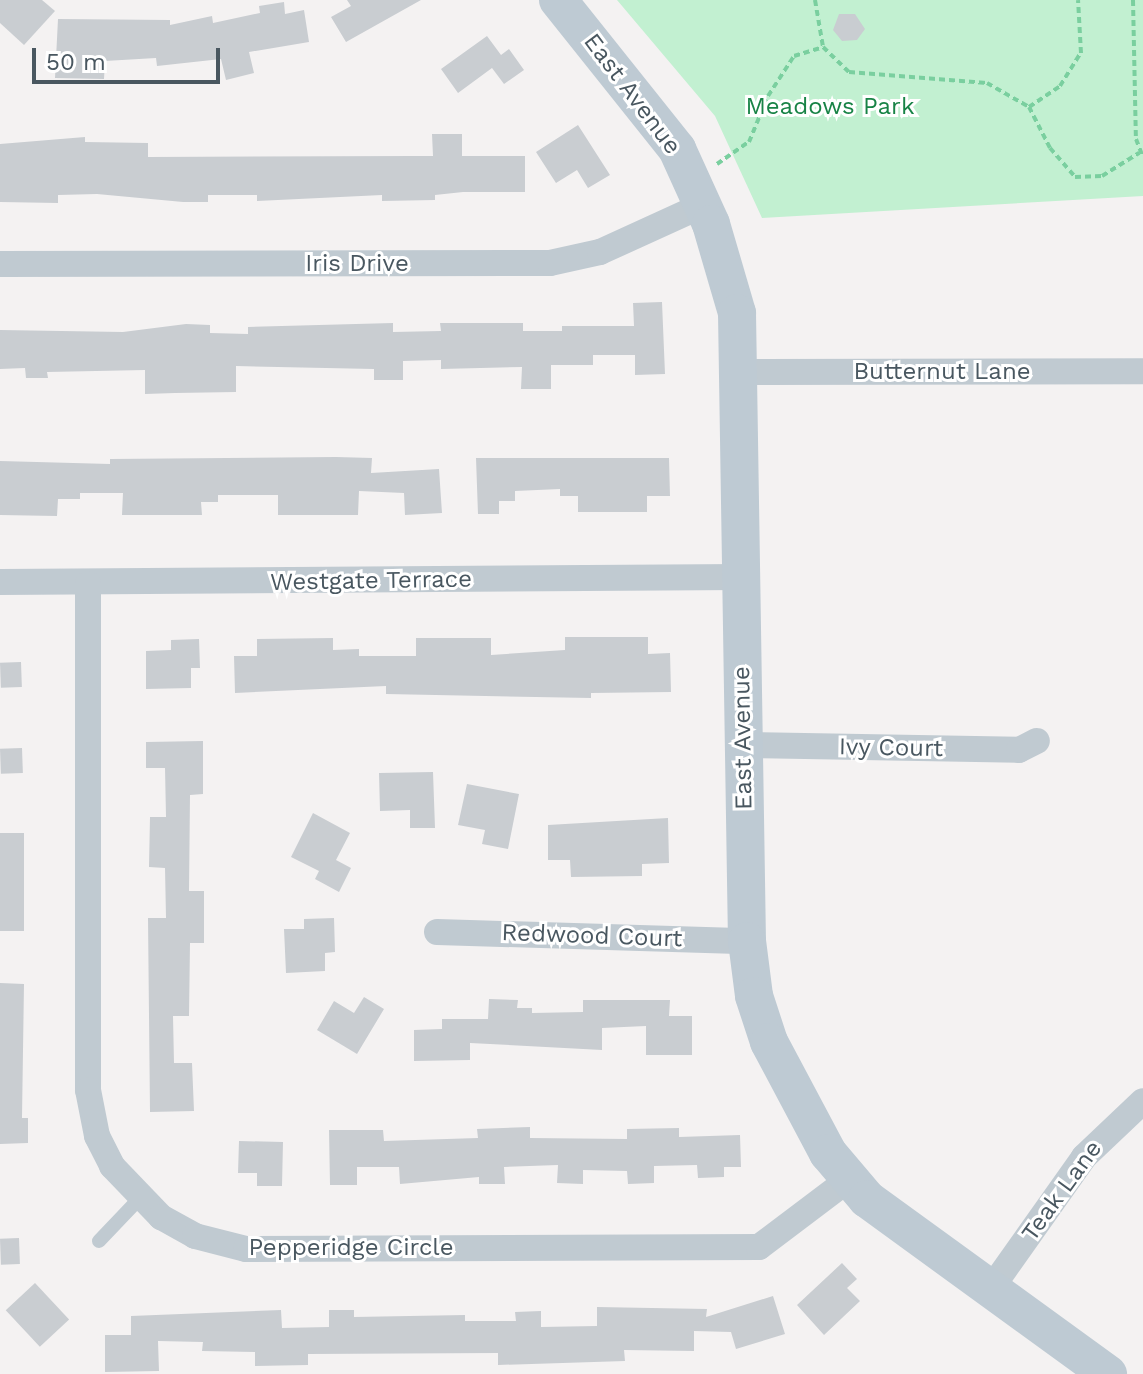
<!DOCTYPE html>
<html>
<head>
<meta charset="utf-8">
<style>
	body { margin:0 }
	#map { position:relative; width:1143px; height:1374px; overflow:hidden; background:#f4f2f2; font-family:"Work Sans",sans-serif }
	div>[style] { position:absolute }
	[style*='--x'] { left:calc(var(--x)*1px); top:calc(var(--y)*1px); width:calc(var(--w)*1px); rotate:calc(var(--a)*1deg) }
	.green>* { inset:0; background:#c2f0d1 }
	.building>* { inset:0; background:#c9cdd1; transform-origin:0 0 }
	.path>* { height:4px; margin-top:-2px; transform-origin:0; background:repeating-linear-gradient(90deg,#7acf9f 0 6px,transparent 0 10px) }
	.lane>* { height:14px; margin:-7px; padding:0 7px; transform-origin:7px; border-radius:7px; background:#c0cad1 }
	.street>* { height:26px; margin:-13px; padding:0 13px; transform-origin:13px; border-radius:13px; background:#c0cad1 }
	.secondary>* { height:38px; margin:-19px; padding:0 19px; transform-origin:19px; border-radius:19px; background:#becad3 }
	span { translate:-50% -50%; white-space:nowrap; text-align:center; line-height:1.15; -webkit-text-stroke:6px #fff; paint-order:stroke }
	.street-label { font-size:24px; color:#495760 }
	.park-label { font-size:24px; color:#188346 }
	.scale { position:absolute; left:32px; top:48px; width:188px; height:36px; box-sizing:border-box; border:4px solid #495760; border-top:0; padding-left:10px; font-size:24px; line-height:28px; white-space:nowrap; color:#495760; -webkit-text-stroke:6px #fff; paint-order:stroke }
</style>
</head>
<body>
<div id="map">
	<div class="green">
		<i style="clip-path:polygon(617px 0,1143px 0,1143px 196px,762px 218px,715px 116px)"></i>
	</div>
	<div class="building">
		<i style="clip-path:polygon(0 0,42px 0,55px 11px,24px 45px,0 23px)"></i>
		<i style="clip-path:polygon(347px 0,421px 0,346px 42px,331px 17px,351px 6px)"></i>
		<i style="clip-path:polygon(284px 2px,285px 14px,304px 10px,309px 42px,249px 52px,254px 73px,226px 80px,221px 59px,157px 66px,156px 58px,105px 61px,104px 79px,55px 78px,58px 19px,170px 20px,170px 25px,212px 16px,213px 23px,260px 13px,259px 6px)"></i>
		<i style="clip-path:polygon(839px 14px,855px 14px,865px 29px,857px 40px,842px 41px,833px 30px)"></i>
		<i style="clip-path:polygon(487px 36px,501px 55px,509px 49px,524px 70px,504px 84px,492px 68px,458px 93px,441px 69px)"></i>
		<i style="clip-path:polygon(578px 125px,610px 175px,588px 188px,577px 170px,556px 183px,536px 152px)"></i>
		<i style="clip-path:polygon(432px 134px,462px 134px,462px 156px,525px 156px,525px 192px,463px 192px,435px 195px,435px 200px,382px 201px,382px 195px,257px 201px,257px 195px,208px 195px,208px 202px,183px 202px,97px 194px,58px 195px,58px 203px,0 202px,0 144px,85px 137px,85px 142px,148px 143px,148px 157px,414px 156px,433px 156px)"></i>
		<i style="clip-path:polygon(662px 302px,665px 374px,635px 375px,635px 355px,593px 355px,593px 365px,551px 365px,551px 389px,521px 389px,522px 367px,441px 369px,441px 360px,403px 361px,403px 380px,374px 380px,374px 369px,236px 366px,236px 392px,175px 393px,145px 394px,145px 370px,47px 372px,48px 378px,26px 378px,25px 368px,0 369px,0 330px,123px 332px,186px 324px,210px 325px,210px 333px,248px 334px,248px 327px,393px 323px,393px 332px,441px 331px,440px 323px,523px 323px,523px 331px,562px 331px,562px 326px,634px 326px,633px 303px)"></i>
		<i style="clip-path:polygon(336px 457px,372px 458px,371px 473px,439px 469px,442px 513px,405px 515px,404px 493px,359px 491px,358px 515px,278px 515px,278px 495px,218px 495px,218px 502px,201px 502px,202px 515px,122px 515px,123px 493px,80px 493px,80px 499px,58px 499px,57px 516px,0 515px,0 461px,110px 464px,110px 459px)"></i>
		<i style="clip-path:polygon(476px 458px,669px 458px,670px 496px,647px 496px,647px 512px,578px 512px,578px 496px,560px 496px,560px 489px,515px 491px,515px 501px,499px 501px,499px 514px,478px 514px)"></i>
		<i style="clip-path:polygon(565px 637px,648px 637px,648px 654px,670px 653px,671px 692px,591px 693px,591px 698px,386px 694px,386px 686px,235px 693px,234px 656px,257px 656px,257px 639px,333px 638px,333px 650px,359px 649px,359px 656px,416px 656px,416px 638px,491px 638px,491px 655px,565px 650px)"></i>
		<i style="clip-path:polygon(199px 639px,200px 668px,191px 668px,191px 688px,146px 689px,146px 651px,171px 650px,171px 640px)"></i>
		<i style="left:21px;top:662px;width:25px;height:21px;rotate:88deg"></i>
		<i style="clip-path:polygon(203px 741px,203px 794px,190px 795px,189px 891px,204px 891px,204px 943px,190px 943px,189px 1016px,173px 1016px,174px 1063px,192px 1063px,194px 1111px,150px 1112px,148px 918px,166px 918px,165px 868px,149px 867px,150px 817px,166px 817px,165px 768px,146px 768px,146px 742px)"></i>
		<i style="left:22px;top:748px;width:25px;height:22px;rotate:88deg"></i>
		<i style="clip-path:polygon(433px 772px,435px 828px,410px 828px,410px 810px,380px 811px,379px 773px)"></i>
		<i style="clip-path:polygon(467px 784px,519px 794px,508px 849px,482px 844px,485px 830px,458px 825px)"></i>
		<i style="clip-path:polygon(313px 813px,350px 833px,336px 860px,351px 868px,339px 892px,315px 879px,319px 871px,291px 857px)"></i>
		<i style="clip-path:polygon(668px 818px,669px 863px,642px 864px,642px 876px,571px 877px,570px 860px,548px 860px,548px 825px)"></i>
		<i style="left:0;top:833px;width:24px;height:98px"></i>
		<i style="clip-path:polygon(334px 918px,335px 952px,325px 953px,325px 971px,286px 973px,284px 929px,304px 929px,304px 919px)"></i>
		<i style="clip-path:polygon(0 983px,24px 984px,22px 1118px,28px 1118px,28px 1143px,0 1144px)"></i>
		<i style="clip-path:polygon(364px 997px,384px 1009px,357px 1054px,317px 1030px,334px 1001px,354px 1013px)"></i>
		<i style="clip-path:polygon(489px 999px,518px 1000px,517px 1008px,532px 1008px,532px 1013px,583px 1012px,583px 1000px,670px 1000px,669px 1016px,692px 1016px,692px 1055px,646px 1055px,646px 1026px,602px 1028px,602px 1050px,470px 1043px,470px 1060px,414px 1061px,414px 1030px,442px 1029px,442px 1019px,488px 1019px)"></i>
		<i style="clip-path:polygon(530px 1127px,530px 1138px,627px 1139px,627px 1129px,679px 1128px,679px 1137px,740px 1135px,741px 1167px,724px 1167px,724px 1177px,698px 1178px,697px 1165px,654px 1166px,654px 1183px,628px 1184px,627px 1171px,583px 1170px,583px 1184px,557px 1183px,558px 1165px,504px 1167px,505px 1184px,479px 1184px,479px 1177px,400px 1184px,399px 1167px,357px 1167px,357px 1185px,330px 1185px,329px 1130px,383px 1130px,384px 1141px,478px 1138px,477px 1129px)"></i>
		<i style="clip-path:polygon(239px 1141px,283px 1142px,282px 1186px,257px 1186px,257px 1173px,238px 1173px)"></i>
		<i style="left:19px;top:1238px;width:26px;height:19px;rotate:88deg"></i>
		<i style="clip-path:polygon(842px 1263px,857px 1279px,847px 1288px,860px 1301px,824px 1335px,797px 1305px)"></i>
		<i style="left:35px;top:1283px;width:50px;height:40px;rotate:47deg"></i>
		<i style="clip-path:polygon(773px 1296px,785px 1334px,736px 1349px,731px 1332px,694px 1331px,694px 1351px,624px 1350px,625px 1361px,498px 1365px,498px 1353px,308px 1354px,308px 1365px,255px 1366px,255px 1352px,202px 1351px,203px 1342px,158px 1341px,159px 1371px,105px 1372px,105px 1335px,131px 1335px,131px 1316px,281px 1310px,282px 1328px,329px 1327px,329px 1310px,354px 1310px,354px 1317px,465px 1315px,465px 1321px,516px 1321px,515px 1312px,541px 1311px,541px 1327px,597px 1326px,597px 1307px,707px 1309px,706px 1317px)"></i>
	</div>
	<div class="path">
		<i style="--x:815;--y:0;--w:48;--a:80.3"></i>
		<i style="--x:823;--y:47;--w:36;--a:44"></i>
		<i style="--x:849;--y:72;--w:138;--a:4.6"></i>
		<i style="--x:987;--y:83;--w:48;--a:29.7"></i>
		<i style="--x:1029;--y:107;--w:37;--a:-34"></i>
		<i style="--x:1060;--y:86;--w:39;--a:-58"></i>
		<i style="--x:1081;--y:53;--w:53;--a:-93.2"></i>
		<i style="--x:1133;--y:0;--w:139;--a:88.8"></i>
		<i style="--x:1136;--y:139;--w:19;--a:69"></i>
		<i style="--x:1029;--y:107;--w:46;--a:62.9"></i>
		<i style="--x:1050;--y:148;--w:38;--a:49"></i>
		<i style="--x:1075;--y:177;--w:27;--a:-2"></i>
		<i style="--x:1102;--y:176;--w:44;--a:-31.9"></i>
		<i style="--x:717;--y:164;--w:39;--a:-35"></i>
		<i style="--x:749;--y:142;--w:50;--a:-67.6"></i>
		<i style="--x:768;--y:96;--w:48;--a:-57"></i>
		<i style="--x:794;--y:56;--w:30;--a:-17"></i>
	</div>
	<div class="lane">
		<i style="--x:99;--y:1241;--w:58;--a:-46.4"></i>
	</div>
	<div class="street">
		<i style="--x:0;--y:264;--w:550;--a:-0.1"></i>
		<i style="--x:550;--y:263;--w:51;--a:-12.4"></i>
		<i style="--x:600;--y:252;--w:113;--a:-24.5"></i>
		<i style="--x:741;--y:372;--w:402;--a:-0.1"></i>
		<i style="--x:0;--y:582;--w:742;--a:-0.39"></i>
		<i style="--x:88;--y:584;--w:506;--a:90"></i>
		<i style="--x:88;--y:1090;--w:47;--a:78.9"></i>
		<i style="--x:97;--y:1136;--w:34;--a:63"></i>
		<i style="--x:112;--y:1166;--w:71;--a:46.1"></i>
		<i style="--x:161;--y:1217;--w:39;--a:29"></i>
		<i style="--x:195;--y:1236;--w:53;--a:14.3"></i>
		<i style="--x:246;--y:1249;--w:513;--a:-0.22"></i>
		<i style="--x:759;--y:1247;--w:111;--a:-37"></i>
		<i style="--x:743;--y:745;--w:276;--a:1"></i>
		<i style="--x:1019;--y:750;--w:20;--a:-27"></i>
		<i style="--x:437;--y:932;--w:310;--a:1.7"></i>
		<i style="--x:990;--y:1290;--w:163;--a:-54.7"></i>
		<i style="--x:1084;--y:1157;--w:81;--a:-43.5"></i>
	</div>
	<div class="secondary">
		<i style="--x:558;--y:0;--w:191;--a:51.4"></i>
		<i style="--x:677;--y:149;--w:82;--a:65.6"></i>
		<i style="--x:711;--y:224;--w:93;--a:73.7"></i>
		<i style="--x:737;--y:313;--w:628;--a:89.09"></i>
		<i style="--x:747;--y:941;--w:55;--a:82.7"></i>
		<i style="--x:754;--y:996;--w:48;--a:71.9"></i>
		<i style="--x:769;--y:1042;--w:126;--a:62"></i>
		<i style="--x:828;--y:1153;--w:60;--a:49.7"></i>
		<i style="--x:867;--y:1199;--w:298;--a:36"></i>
	</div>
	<div class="street-label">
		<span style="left:632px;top:94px;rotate:53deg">East Avenue</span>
		<span style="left:357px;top:264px">Iris Drive</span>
		<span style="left:942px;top:372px">Butternut Lane</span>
		<span style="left:371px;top:581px;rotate:-1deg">Westgate Terrace</span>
		<span style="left:743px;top:738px;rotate:-91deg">East Avenue</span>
		<span style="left:891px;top:748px;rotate:1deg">Ivy Court</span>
		<span style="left:592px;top:936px;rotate:2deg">Redwood Court</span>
		<span style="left:1062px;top:1191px;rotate:-54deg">Teak Lane</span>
		<span style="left:351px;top:1248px">Pepperidge Circle</span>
	</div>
	<div class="park-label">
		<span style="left:830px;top:107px">Meadows Park</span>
	</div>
	<div class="scale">50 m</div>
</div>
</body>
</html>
